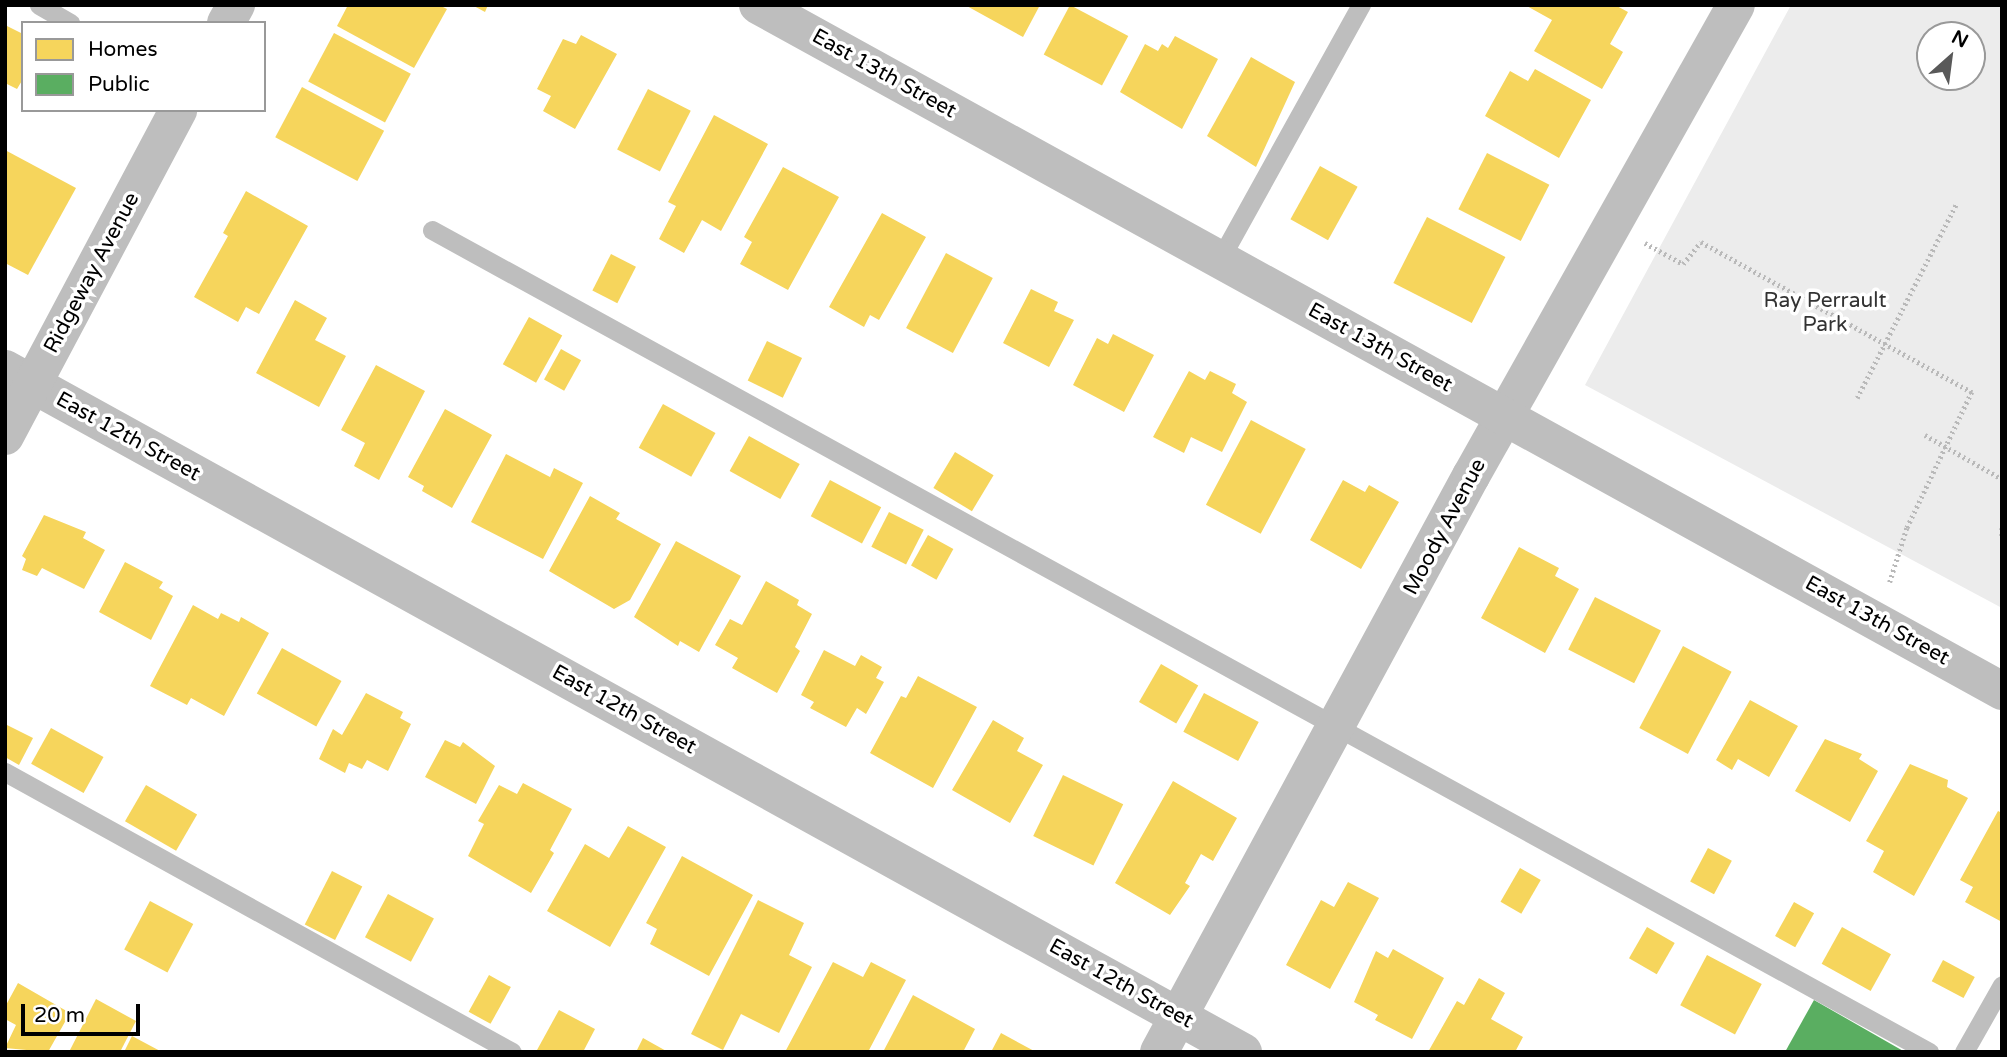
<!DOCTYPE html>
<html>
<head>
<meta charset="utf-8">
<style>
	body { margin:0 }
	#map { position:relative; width:2007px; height:1057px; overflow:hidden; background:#fff; font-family:"Varela Round",sans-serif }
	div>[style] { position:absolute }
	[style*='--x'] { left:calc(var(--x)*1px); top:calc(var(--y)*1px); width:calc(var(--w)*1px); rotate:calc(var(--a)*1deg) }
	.green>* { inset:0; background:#ececec }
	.homes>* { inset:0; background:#f6d55c; transform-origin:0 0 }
	.public>* { inset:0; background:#5aae61 }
	.path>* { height:4.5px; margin-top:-2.25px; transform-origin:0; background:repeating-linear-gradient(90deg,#b9b9b9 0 2px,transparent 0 5.5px) }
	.service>* { height:19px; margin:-9.5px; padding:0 9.5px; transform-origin:9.5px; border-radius:9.5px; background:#bebebe }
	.minor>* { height:38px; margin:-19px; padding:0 19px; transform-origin:19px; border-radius:19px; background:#bebebe }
	.tertiary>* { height:38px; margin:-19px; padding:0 19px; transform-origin:19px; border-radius:19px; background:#bebebe }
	span { translate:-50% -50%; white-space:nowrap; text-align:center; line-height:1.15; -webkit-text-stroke:7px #fff; paint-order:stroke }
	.street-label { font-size:21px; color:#000 }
	.park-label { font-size:21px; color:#333 }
	.frame { position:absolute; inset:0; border:7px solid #000; pointer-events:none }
	.legend { position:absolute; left:21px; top:21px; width:245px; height:91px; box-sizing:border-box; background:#fff; border:2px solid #999; margin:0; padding:9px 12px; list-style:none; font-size:21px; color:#000 }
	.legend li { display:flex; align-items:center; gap:14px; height:35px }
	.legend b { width:35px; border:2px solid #999 }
	.north { position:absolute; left:1916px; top:21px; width:70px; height:70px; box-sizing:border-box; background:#fff; border:2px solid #999; border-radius:50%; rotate:28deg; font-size:19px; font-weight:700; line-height:28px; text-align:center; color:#000 }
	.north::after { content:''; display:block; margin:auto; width:24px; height:32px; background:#595959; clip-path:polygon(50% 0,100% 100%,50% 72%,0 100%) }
	.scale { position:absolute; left:21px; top:1004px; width:119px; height:32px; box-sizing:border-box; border:4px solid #000; border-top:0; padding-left:9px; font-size:21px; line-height:24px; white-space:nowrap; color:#000; -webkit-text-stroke:5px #fff; paint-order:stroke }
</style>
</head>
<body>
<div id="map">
	<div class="green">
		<i style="clip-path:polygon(evenodd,1791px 5px,2002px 5px,2002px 608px,1585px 385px,1791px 5px,1972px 35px,1972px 77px,1930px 77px,1930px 35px,1972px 35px)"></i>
	</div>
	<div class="homes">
		<i style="clip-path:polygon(348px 5px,439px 5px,447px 9px,414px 68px,337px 26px)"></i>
		<i style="clip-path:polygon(472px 5px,488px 5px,485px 12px)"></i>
		<i style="clip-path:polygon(965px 5px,1040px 5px,1023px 37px)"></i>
		<i style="left:1070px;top:5px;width:66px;height:56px;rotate:28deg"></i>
		<i style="clip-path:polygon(1525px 5px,1615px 5px,1628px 12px,1610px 44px,1623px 52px,1602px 89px,1534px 51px,1552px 20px)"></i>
		<i style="clip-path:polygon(5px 25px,23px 34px,23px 79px,17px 89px,5px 83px)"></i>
		<i style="left:334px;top:33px;width:87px;height:55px;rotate:28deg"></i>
		<i style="clip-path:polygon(581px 35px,617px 54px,575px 129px,543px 111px,551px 96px,537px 89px,563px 39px,576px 44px)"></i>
		<i style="clip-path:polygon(1175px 36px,1218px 59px,1182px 129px,1120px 92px,1145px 44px,1158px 51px,1162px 44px,1168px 48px)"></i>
		<i style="clip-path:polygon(1251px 57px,1295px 82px,1256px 167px,1207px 136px)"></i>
		<i style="clip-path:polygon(1535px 69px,1591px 100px,1559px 158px,1485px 116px,1510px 71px,1528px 81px)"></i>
		<i style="left:302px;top:87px;width:93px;height:57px;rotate:28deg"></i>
		<i style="left:648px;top:89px;width:48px;height:68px;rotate:27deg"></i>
		<i style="clip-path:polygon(714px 115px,768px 144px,721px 231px,702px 220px,684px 253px,659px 239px,676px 206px,668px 202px)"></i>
		<i style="clip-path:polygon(5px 150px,76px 188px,28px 275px,5px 263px)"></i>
		<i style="left:1487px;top:153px;width:70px;height:63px;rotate:27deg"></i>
		<i style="left:1320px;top:166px;width:43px;height:61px;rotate:29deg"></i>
		<i style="clip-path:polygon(783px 167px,839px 197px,788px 290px,740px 264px,752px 242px,744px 237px)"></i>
		<i style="clip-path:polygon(246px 191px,308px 226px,259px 314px,246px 307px,238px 322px,194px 297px,228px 236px,223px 233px)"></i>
		<i style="clip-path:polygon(882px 213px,926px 237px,879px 320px,870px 315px,864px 327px,829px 307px)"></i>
		<i style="left:1427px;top:217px;width:88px;height:74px;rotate:27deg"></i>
		<i style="left:946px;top:253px;width:53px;height:85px;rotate:28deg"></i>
		<i style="left:611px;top:254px;width:28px;height:41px;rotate:27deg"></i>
		<i style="clip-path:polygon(1031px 289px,1058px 302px,1054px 311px,1074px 320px,1049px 367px,1003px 343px)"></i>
		<i style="clip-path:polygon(295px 300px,327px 318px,315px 340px,346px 356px,319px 407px,256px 373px)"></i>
		<i style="left:529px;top:317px;width:38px;height:54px;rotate:29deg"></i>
		<i style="clip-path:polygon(1113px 334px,1154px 355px,1124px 412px,1073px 385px,1097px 338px,1108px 344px)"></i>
		<i style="left:767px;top:341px;width:39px;height:44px;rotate:26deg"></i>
		<i style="left:561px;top:349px;width:23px;height:35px;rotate:29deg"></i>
		<i style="clip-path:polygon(376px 365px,425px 391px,379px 480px,354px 466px,365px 443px,341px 430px)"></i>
		<i style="clip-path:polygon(1189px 371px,1205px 380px,1210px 371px,1236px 384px,1232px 393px,1247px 402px,1222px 452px,1191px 437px,1184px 453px,1153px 437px)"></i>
		<i style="left:663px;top:404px;width:60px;height:50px;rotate:29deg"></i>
		<i style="clip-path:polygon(445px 409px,492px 435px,452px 508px,422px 491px,424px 486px,408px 477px)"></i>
		<i style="left:1251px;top:420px;width:62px;height:96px;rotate:28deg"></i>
		<i style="left:749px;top:436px;width:58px;height:40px;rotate:29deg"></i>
		<i style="left:955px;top:452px;width:45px;height:42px;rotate:31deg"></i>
		<i style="clip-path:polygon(506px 454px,550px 477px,554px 468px,583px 483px,543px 559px,471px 522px)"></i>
		<i style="left:830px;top:480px;width:58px;height:41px;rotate:28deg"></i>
		<i style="clip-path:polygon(1343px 480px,1365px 492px,1369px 485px,1399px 502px,1361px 569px,1310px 540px)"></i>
		<i style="clip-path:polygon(590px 496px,620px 513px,616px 519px,661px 544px,630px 600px,614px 609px,549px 571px)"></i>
		<i style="left:889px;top:512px;width:39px;height:39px;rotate:27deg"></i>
		<i style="clip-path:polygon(44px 515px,86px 532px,83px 538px,105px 550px,84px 589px,42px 568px,37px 576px,22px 570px,26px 559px,22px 556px)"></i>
		<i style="left:928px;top:535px;width:29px;height:35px;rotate:29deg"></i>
		<i style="clip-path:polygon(676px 541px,741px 576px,699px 652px,680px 641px,678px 646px,634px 617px)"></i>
		<i style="clip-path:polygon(1519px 547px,1559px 568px,1555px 576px,1579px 589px,1545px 653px,1481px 618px)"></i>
		<i style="clip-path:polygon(125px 562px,163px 582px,159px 588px,173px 596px,151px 640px,99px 612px)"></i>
		<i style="clip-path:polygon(766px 581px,799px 600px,797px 605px,812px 614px,795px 647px,800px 651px,777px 693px,732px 668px,738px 658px,715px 645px,730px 619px,742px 625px)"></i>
		<i style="left:1595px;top:597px;width:74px;height:59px;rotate:27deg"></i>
		<i style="clip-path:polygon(193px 605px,218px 619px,221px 613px,239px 622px,241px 617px,269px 633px,224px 716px,191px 698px,187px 705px,150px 686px)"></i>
		<i style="left:1683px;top:646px;width:55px;height:93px;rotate:28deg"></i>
		<i style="left:282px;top:648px;width:68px;height:52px;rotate:29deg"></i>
		<i style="clip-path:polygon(824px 650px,855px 666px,861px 655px,882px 667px,876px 678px,884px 682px,866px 714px,857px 708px,846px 727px,810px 708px,814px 702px,801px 695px)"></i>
		<i style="left:1161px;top:664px;width:43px;height:44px;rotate:30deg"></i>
		<i style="clip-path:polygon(918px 676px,977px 707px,933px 788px,870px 753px,901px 696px,906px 698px)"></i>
		<i style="clip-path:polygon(366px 693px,403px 712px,400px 718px,411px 724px,388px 771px,367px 760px,362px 769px,349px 763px,345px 773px,319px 759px,333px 729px,342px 735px)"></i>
		<i style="left:1204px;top:693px;width:62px;height:44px;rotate:28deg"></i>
		<i style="clip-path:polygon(1750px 700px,1798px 726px,1769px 777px,1738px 759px,1732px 770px,1716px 760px)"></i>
		<i style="clip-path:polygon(993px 720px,1024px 738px,1017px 751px,1043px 765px,1010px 823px,952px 790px)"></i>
		<i style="clip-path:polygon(5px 724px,33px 738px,19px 765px,5px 757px)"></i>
		<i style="left:51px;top:728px;width:60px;height:41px;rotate:29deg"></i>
		<i style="clip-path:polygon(1825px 739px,1862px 754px,1859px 759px,1878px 771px,1850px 822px,1795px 791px)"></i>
		<i style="clip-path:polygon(445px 740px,460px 747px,463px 742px,495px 766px,476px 804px,425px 777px)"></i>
		<i style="clip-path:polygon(1910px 764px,1948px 780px,1947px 787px,1968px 798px,1914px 896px,1873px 872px,1884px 851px,1866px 841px)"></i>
		<i style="left:1063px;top:775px;width:67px;height:68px;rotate:26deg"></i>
		<i style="clip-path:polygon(1173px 781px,1237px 818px,1213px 861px,1201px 854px,1185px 883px,1190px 886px,1170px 915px,1115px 883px)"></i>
		<i style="clip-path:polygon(523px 783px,572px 809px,550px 850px,554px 853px,531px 893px,468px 856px,484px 824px,478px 821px,499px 785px,517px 794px)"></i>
		<i style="left:146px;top:785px;width:59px;height:42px;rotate:30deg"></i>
		<i style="clip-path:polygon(1998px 811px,2002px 813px,2002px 922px,1965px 902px,1973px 887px,1960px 880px)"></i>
		<i style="clip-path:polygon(628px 826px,666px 847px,610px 947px,547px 911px,585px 844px,609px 858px)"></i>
		<i style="left:1708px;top:848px;width:27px;height:38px;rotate:28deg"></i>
		<i style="clip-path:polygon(682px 856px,753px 895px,709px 976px,650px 944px,657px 929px,646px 923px)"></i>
		<i style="left:1520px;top:868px;width:24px;height:39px;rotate:30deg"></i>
		<i style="left:332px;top:871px;width:34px;height:60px;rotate:27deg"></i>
		<i style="clip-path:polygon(1348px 882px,1379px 898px,1330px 989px,1286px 965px,1321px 900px,1334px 907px)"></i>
		<i style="left:388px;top:894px;width:52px;height:49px;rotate:28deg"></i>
		<i style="clip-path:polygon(758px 900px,804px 923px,789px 955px,812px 967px,779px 1033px,741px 1014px,723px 1050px,691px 1034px)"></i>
		<i style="left:150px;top:901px;width:49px;height:55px;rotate:28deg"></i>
		<i style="left:1794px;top:902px;width:23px;height:39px;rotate:29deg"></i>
		<i style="left:1647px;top:927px;width:32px;height:36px;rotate:30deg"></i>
		<i style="left:1842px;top:927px;width:56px;height:42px;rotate:29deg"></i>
		<i style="clip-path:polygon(1393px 949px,1444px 978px,1412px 1039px,1375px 1020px,1378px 1015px,1354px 1002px,1376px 951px,1388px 958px)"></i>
		<i style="left:1707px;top:955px;width:62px;height:57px;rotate:28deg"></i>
		<i style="left:1943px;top:960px;width:36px;height:24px;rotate:28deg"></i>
		<i style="clip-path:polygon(833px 962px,863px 977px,871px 962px,906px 980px,868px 1052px,785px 1052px)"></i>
		<i style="left:489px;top:975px;width:25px;height:42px;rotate:29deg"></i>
		<i style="clip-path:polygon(1479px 978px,1505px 993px,1491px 1019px,1523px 1037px,1515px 1052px,1428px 1052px,1457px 1001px,1464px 1005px)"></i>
		<i style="clip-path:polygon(18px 983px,70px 1013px,48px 1052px,5px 1048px,16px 1025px,5px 1019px,5px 1007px)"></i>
		<i style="clip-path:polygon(913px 995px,975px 1029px,963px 1052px,883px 1052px)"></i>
		<i style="clip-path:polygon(96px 999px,136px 1021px,120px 1052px,69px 1052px)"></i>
		<i style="clip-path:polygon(559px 1010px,595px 1029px,583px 1052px,537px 1050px)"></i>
		<i style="clip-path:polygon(1001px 1033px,1036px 1052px,991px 1052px)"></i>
		<i style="clip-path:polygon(132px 1036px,162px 1052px,124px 1052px)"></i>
		<i style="clip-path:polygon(643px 1038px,668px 1052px,636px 1052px)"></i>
	</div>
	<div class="public">
		<i style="clip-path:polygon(1814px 1000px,1905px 1052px,1785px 1052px)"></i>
	</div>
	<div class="path">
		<i style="--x:1645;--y:243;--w:43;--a:28.9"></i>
		<i style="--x:1683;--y:264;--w:28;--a:-51"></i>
		<i style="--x:1701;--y:242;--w:310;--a:29"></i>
		<i style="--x:1972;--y:392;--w:151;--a:115.5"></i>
		<i style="--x:1907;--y:528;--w:57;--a:107.5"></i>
		<i style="--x:1857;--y:398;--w:219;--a:-62.9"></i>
		<i style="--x:1925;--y:435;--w:89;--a:29.7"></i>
		<i style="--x:2002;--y:528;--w:8;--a:90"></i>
	</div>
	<div class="service">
		<i style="--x:39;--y:5;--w:36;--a:30"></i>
		<i style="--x:432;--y:230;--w:1708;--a:28.77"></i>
		<i style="--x:1220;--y:259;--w:291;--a:-61"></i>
		<i style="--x:5;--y:772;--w:579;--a:28.91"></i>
		<i style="--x:1964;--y:1052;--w:77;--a:-60.4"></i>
	</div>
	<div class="minor">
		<i style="--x:226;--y:23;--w:21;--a:-61"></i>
		<i style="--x:5;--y:369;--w:1414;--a:28.89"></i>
		<i style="--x:5;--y:436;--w:369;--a:-62"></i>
		<i style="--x:1159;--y:1052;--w:655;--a:-61.56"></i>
		<i style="--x:1471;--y:476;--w:540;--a:-60.64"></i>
	</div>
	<div class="tertiary">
		<i style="--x:758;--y:5;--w:1421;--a:28.87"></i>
	</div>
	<div class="street-label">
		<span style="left:884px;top:74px;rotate:29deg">East 13th Street</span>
		<span style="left:92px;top:273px;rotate:-62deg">Ridgeway Avenue</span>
		<span style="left:1380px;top:348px;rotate:29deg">East 13th Street</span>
		<span style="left:128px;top:437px;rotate:29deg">East 12th Street</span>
		<span style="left:1445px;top:527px;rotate:-62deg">Moody Avenue</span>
		<span style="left:1877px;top:621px;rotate:29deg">East 13th Street</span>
		<span style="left:624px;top:710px;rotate:29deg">East 12th Street</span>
		<span style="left:1121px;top:984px;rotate:29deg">East 12th Street</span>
	</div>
	<div class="park-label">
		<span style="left:1825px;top:313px">Ray Perrault<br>Park</span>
	</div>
	<div class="frame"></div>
	<ul class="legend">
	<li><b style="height:19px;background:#f6d55c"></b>Homes</li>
	<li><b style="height:19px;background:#5aae61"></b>Public</li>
	</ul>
	<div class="north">N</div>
	<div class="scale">20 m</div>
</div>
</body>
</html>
